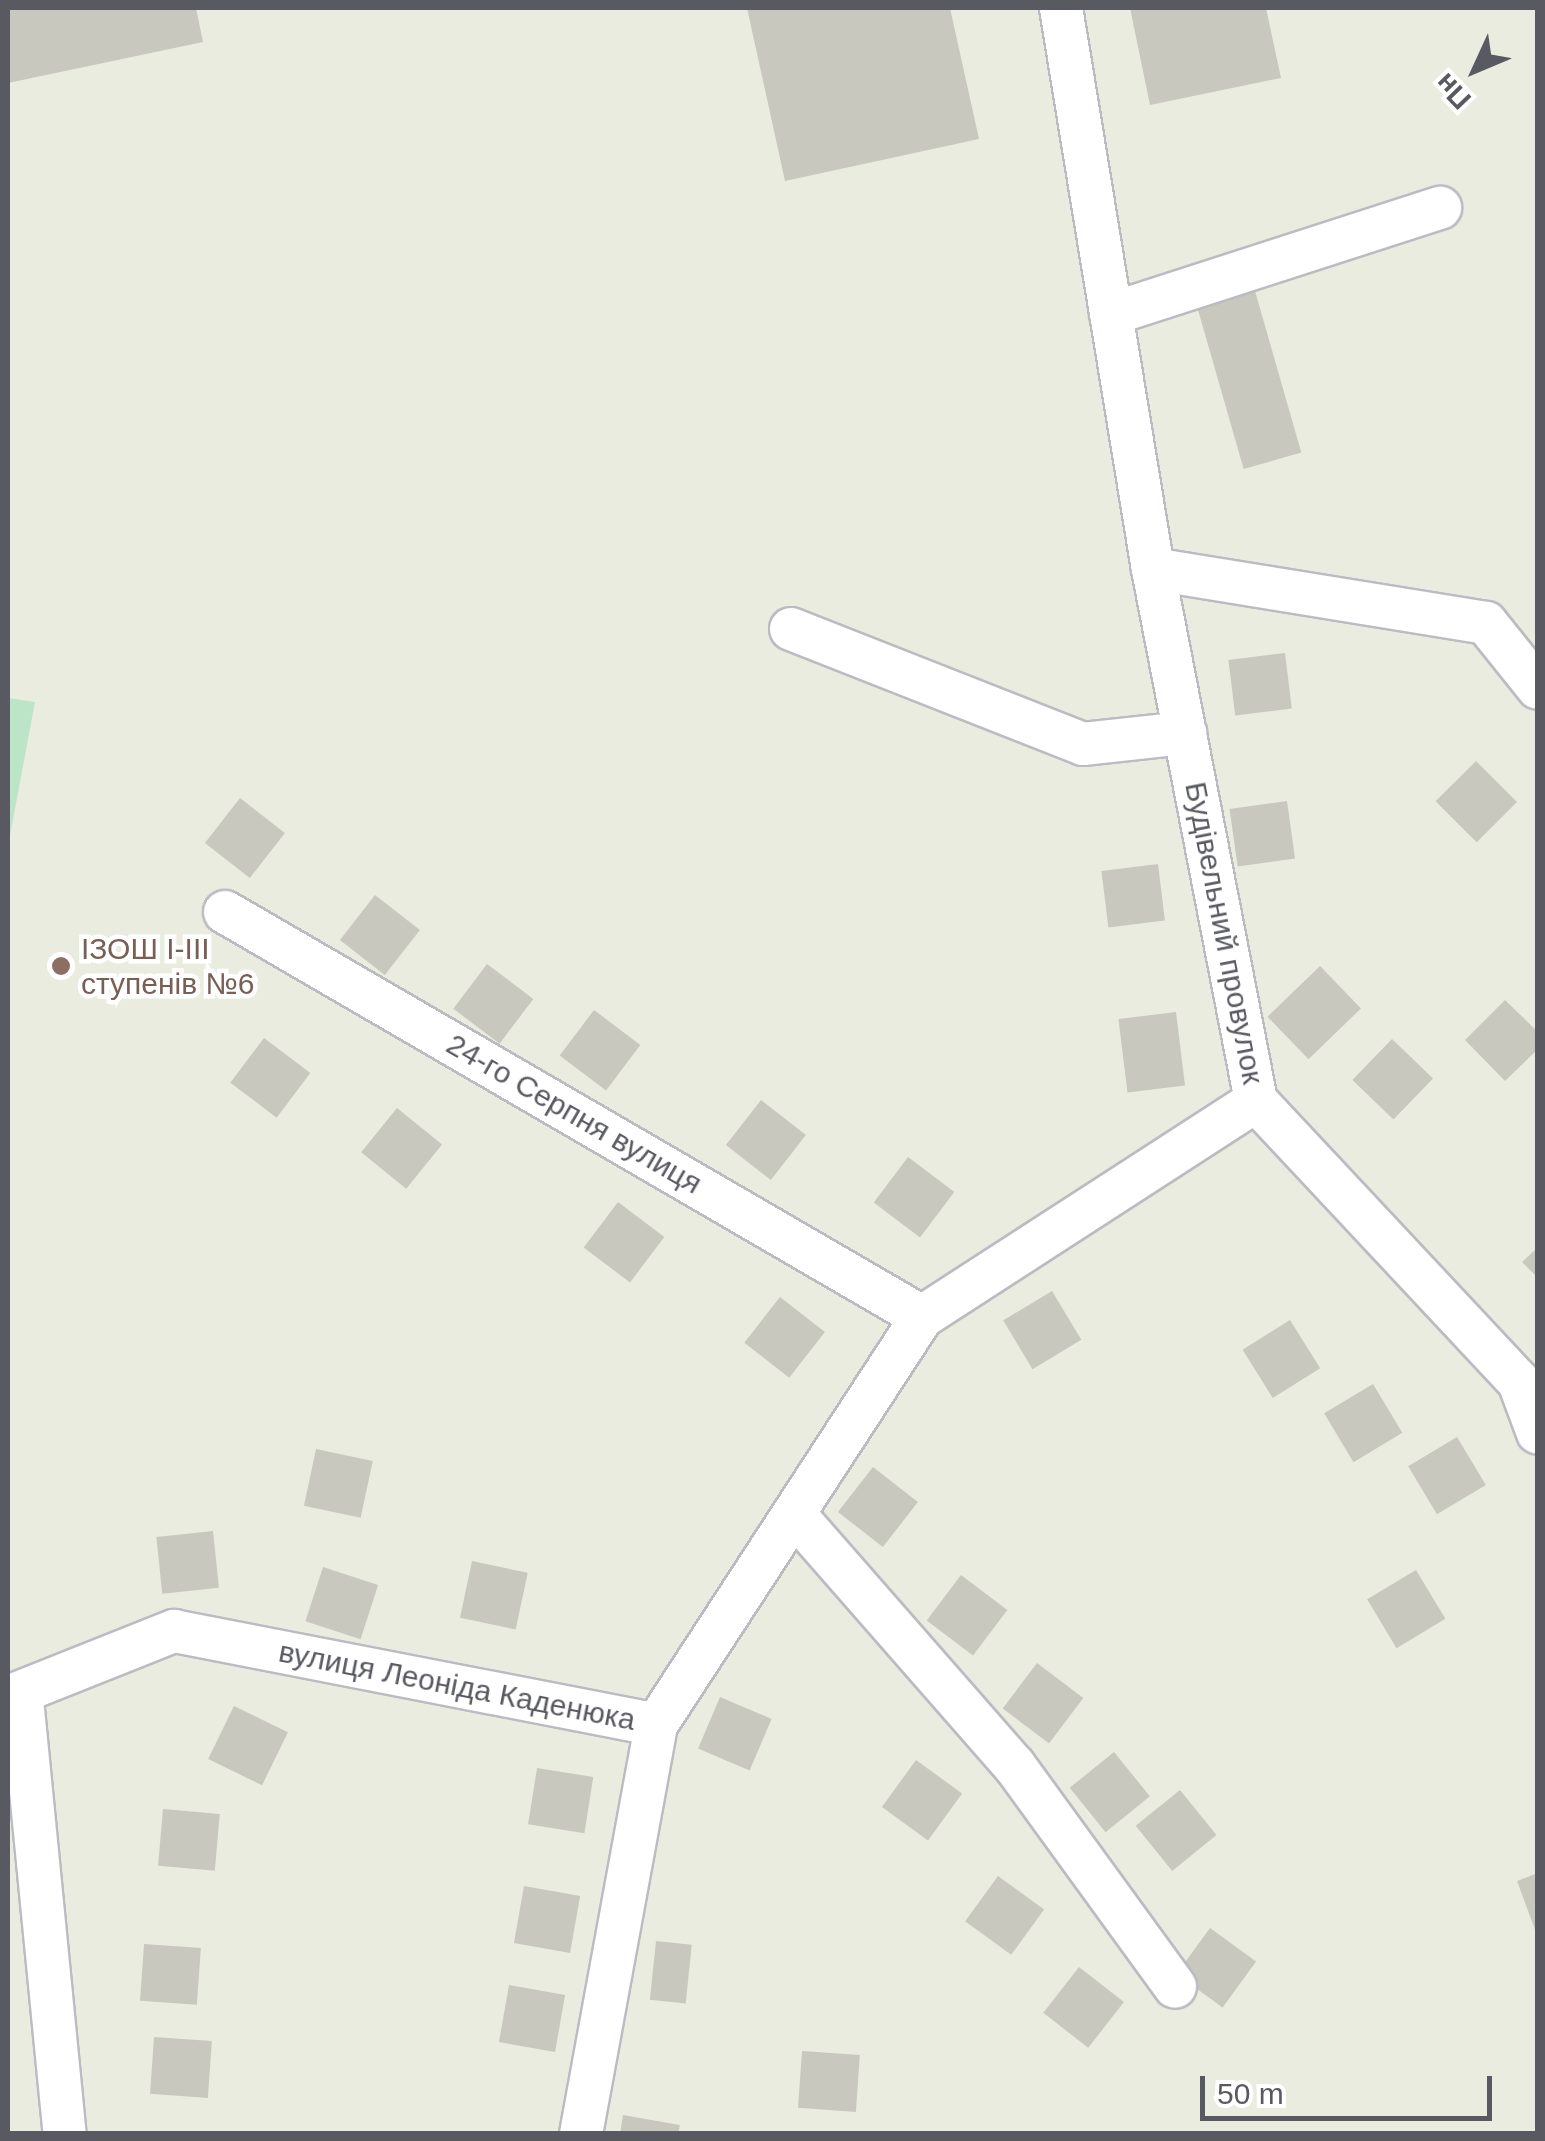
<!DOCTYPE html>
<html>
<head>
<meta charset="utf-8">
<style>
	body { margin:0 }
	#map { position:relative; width:1545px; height:2141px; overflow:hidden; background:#ebece0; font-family:Helvetica,sans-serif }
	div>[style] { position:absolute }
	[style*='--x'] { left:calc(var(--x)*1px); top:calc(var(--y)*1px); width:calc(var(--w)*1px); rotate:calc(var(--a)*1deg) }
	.green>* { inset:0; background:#bce4c6 }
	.building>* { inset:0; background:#c8c8bf; transform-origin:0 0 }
	.roads { filter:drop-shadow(2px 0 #bbbbc2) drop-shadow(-2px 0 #bbbbc2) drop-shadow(0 2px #bbbbc2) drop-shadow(0 -2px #bbbbc2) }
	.minor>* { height:42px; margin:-21px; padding:0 21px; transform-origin:21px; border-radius:21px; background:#fff }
	.dots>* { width:28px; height:28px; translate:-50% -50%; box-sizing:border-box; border:5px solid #fff; border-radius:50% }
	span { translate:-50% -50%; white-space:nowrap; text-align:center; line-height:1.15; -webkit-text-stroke:9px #fff; paint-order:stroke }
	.street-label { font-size:30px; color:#595a61 }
	.education-label { font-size:30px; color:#785e54 }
	.left { translate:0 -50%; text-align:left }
	.frame { position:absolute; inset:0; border:10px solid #595a61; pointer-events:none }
	.north { position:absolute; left:1425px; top:20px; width:100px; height:100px; -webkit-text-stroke:8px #fff; paint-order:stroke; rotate:226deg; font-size:28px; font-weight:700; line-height:40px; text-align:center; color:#595a61 }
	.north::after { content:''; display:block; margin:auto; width:35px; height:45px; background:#595a61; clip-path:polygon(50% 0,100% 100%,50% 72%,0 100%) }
	.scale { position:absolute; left:1200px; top:2076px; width:292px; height:45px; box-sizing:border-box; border:5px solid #595a61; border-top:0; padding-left:12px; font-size:30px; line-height:35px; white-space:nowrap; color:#595a61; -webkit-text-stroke:8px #fff; paint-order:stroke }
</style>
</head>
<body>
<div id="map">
	<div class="green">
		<i style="clip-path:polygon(8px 698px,35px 702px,8px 846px)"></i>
	</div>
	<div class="building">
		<i style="clip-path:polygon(8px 8px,196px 8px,203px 42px,8px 83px)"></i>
		<i style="clip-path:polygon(747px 8px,950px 8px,979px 139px,785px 181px)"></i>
		<i style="clip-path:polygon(1130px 8px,1266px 8px,1281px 78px,1150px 105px)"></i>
		<i style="left:1255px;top:291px;width:168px;height:60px;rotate:74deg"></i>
		<i style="left:1285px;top:653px;width:56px;height:57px;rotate:83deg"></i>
		<i style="left:1476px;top:761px;width:58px;height:57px;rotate:45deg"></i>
		<i style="left:240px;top:798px;width:57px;height:57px;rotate:38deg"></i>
		<i style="left:1287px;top:801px;width:58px;height:58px;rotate:82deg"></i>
		<i style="left:1158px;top:864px;width:57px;height:57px;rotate:83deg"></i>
		<i style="left:375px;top:895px;width:57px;height:57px;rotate:38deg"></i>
		<i style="left:487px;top:964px;width:58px;height:56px;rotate:37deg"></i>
		<i style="left:1320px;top:966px;width:59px;height:73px;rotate:46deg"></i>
		<i style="clip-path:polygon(1505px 1000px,1538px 1032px,1538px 1049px,1505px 1081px,1465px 1040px)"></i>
		<i style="left:594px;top:1010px;width:58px;height:57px;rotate:37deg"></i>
		<i style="left:1176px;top:1012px;width:74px;height:58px;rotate:83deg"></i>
		<i style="left:264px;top:1038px;width:58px;height:56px;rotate:37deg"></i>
		<i style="left:1392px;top:1039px;width:57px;height:57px;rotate:44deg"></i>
		<i style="left:761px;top:1100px;width:57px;height:57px;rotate:38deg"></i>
		<i style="left:397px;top:1108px;width:58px;height:57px;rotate:39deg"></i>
		<i style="left:908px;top:1157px;width:58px;height:57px;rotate:37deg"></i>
		<i style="left:618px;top:1202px;width:58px;height:57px;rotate:37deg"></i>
		<i style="clip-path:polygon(1538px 1247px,1538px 1278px,1522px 1262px)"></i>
		<i style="left:1052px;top:1291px;width:57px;height:57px;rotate:59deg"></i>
		<i style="left:780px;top:1297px;width:57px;height:58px;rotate:38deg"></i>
		<i style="left:1290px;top:1320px;width:57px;height:56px;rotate:58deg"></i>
		<i style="left:1373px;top:1384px;width:57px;height:57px;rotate:59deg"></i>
		<i style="left:1457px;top:1437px;width:56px;height:57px;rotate:59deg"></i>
		<i style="left:316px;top:1449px;width:58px;height:58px;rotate:12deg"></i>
		<i style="left:873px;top:1467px;width:57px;height:57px;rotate:38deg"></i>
		<i style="left:213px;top:1531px;width:57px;height:57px;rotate:84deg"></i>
		<i style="left:472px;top:1561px;width:57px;height:58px;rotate:12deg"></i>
		<i style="left:323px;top:1567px;width:58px;height:57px;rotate:18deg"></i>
		<i style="left:1416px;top:1570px;width:57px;height:57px;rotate:59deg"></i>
		<i style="left:961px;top:1575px;width:58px;height:57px;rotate:37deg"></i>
		<i style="left:1037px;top:1663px;width:58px;height:57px;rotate:37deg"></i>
		<i style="left:720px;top:1697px;width:56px;height:56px;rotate:23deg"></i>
		<i style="left:234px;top:1706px;width:60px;height:59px;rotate:26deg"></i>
		<i style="left:1114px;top:1752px;width:57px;height:57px;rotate:51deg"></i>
		<i style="left:916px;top:1760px;width:57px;height:58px;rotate:36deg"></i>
		<i style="left:537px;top:1768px;width:57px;height:57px;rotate:9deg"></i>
		<i style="left:1180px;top:1790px;width:58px;height:57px;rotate:51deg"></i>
		<i style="left:163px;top:1809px;width:57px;height:57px;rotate:5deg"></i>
		<i style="clip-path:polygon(1538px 1873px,1538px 1935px,1537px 1935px,1517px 1881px)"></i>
		<i style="left:998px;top:1876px;width:57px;height:56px;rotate:36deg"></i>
		<i style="left:524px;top:1886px;width:57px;height:58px;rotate:10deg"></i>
		<i style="left:1210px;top:1928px;width:57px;height:57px;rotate:36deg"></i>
		<i style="left:656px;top:1941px;width:36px;height:59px;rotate:6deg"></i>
		<i style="left:144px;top:1944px;width:57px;height:57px;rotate:4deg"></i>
		<i style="left:1079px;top:1967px;width:57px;height:58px;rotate:38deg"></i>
		<i style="left:509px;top:1985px;width:57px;height:58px;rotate:10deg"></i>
		<i style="left:154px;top:2037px;width:58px;height:57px;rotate:4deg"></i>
		<i style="left:802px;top:2051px;width:58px;height:57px;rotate:4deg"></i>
		<i style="clip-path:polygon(623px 2115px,680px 2125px,678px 2134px,620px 2134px)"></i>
	</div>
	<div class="roads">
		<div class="minor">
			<i style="--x:1061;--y:8;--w:568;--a:80.69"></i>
			<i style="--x:1153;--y:569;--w:542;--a:79.04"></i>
			<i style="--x:1256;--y:1101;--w:385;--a:46.9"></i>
			<i style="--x:1519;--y:1382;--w:54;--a:69.6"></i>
			<i style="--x:1111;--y:314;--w:346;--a:-17.9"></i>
			<i style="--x:1153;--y:569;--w:337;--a:9.2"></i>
			<i style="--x:1486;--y:623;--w:83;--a:51.3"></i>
			<i style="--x:791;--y:629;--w:314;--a:21.5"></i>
			<i style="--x:1083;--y:744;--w:103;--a:-6.2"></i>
			<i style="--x:225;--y:912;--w:806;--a:30.16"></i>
			<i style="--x:794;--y:1514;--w:334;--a:48.8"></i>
			<i style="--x:1014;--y:1765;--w:274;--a:54"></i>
			<i style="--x:8;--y:1697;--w:179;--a:-21.7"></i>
			<i style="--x:174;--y:1631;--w:491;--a:11"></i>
			<i style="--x:656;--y:1725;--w:487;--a:-56.9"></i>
			<i style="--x:922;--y:1317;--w:398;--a:-32.9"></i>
			<i style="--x:22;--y:1699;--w:437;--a:84.4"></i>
			<i style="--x:581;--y:2134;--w:416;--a:-79.6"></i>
		</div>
	</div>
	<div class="dots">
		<i style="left:61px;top:966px;background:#8d6e63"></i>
	</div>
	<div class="street-label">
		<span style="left:1224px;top:933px;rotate:79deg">Будівельний провулок</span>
		<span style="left:574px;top:1114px;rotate:30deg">24-го Серпня вулиця</span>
		<span style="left:457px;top:1686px;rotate:11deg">вулиця Леоніда Каденюка</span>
	</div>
	<div class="education-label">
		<span class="left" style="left:81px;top:966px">ІЗОШ І-ІІІ<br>ступенів №6</span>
	</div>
	<div class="frame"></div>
	<div class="north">Пн</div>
	<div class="scale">50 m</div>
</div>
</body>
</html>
